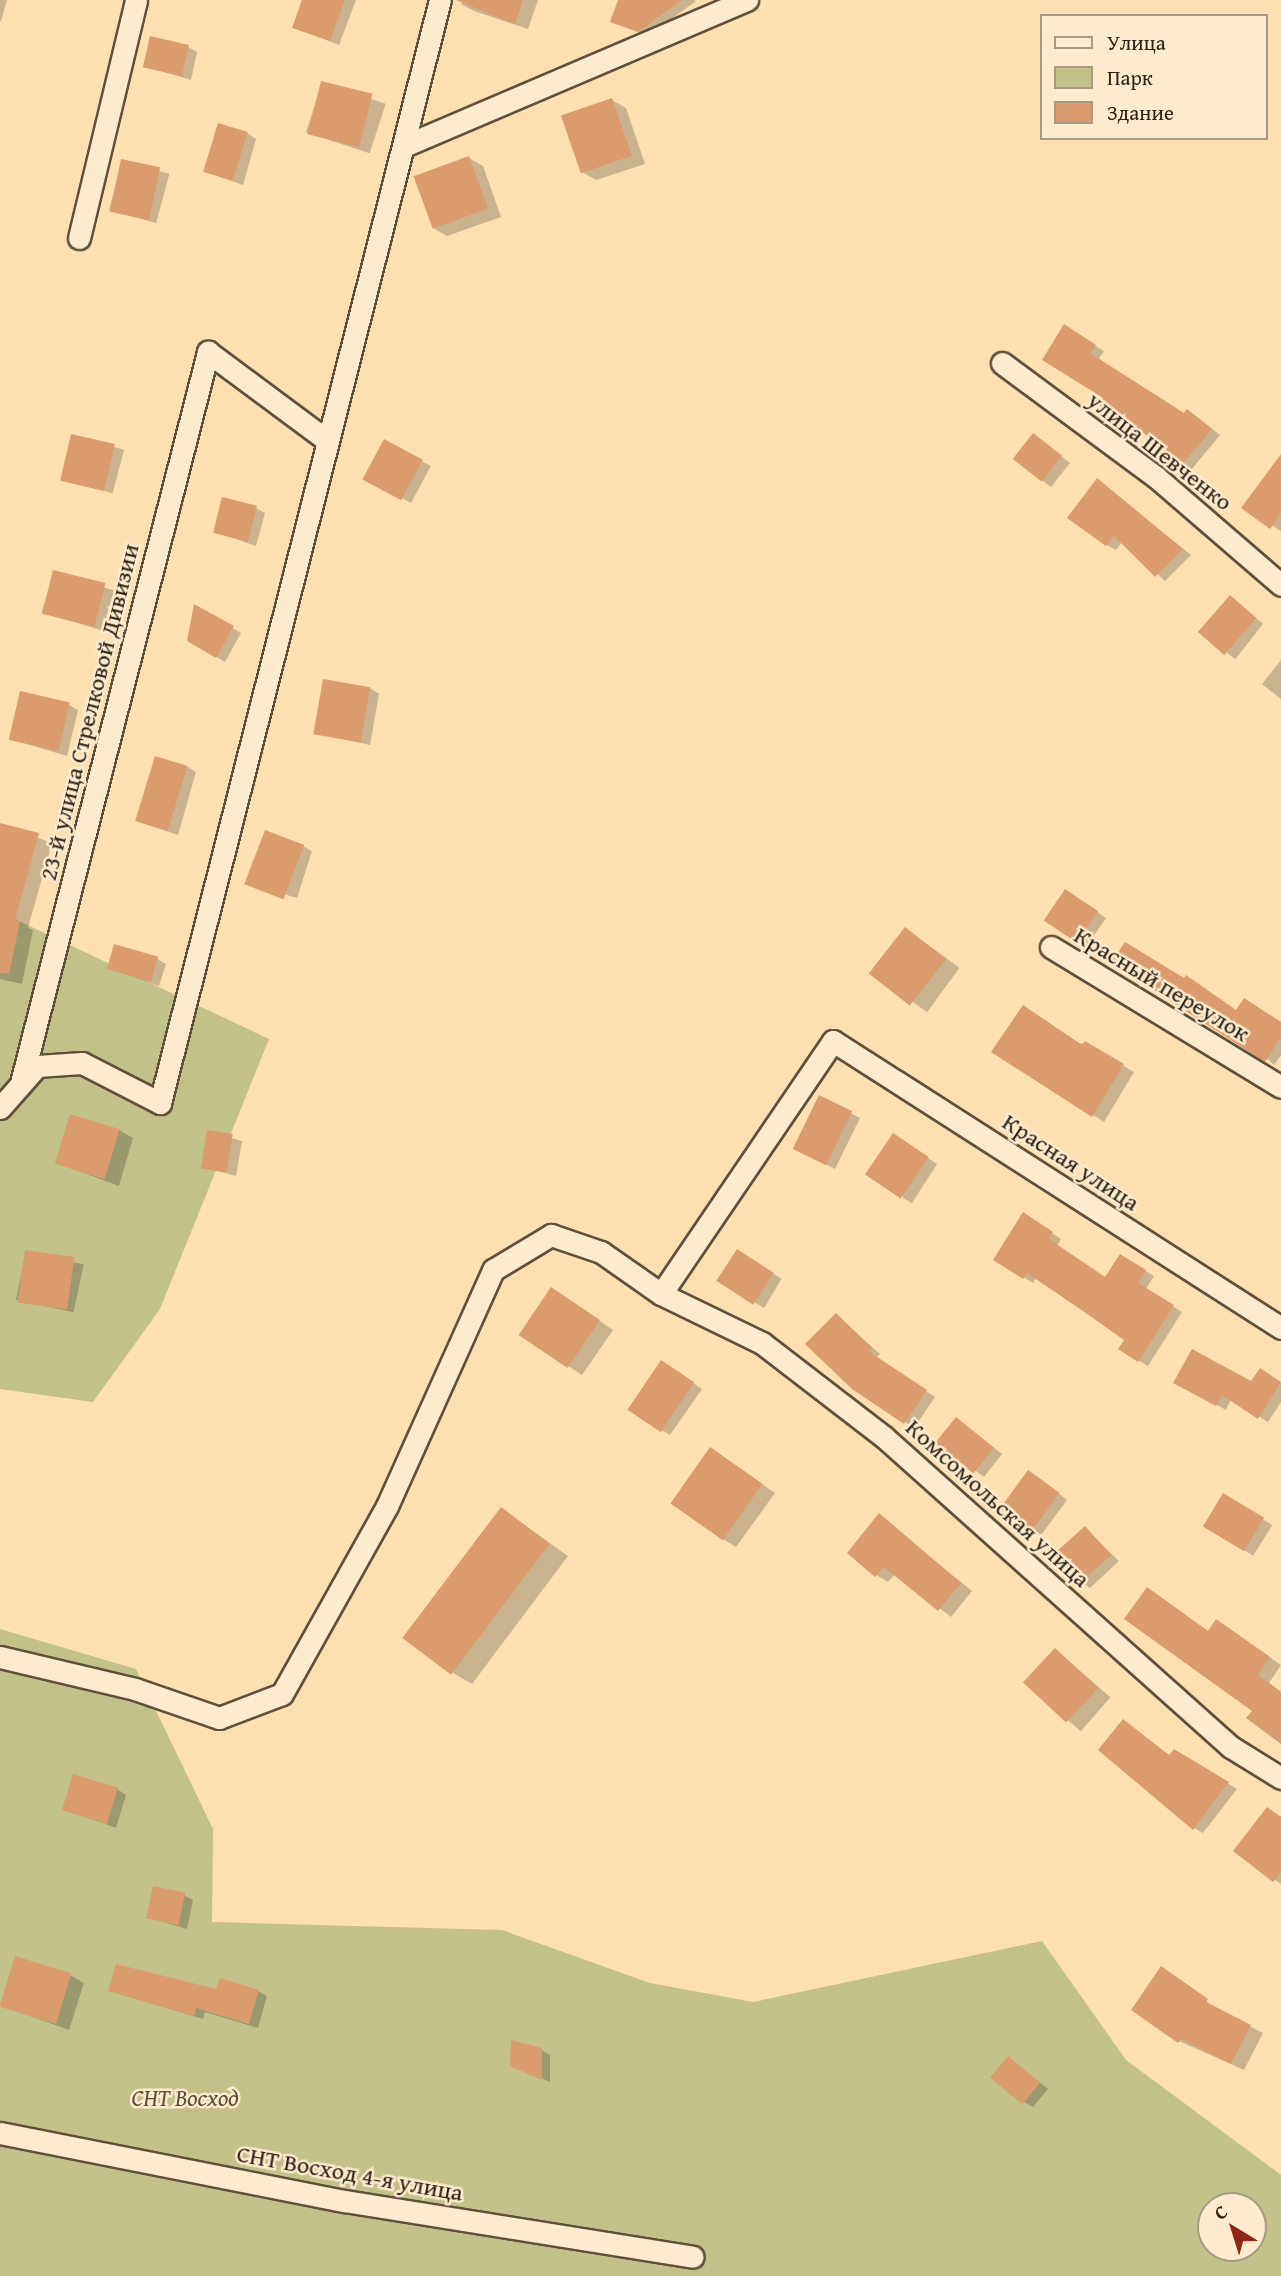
<!DOCTYPE html>
<html>
<head>
<meta charset="utf-8">
<style>
	body { margin:0 }
	#map { position:relative; width:1281px; height:2276px; overflow:hidden; background:#fddfb2; font-family:"Gentium Book Plus",serif }
	div>[style] { position:absolute }
	[style*='--x'] { left:calc(var(--x)*1px); top:calc(var(--y)*1px); width:calc(var(--w)*1px); rotate:calc(var(--a)*1deg) }
	.green>* { inset:0; background:#c2c18a }
	.shadow>* { inset:0; background:#0003; transform-origin:0 0 }
	.building>* { inset:0; background:#da9c6f; transform-origin:0 0 }
	.roads { filter:drop-shadow(2px 0 #60503b) drop-shadow(-2px 0 #60503b) drop-shadow(0 2px #60503b) drop-shadow(0 -2px #60503b) }
	.street>* { height:21px; margin:-10.5px; padding:0 10.5px; transform-origin:10.5px; border-radius:10.5px; background:#feeacd }
	span { translate:-50% -50%; white-space:nowrap; text-align:center; line-height:1.15; -webkit-text-stroke:5px #feeacd; paint-order:stroke }
	.street-label { font-size:24px; color:#2c2113 }
	.park-label { font-size:24px; color:#595137; font-style:italic }
	.legend { position:absolute; left:1040px; top:14px; width:228px; height:126px; box-sizing:border-box; background:#feeacd; border:2px solid #aa9a83; margin:0; padding:9px 12px; list-style:none; font-size:21px; color:#2c2113 }
	.legend li { display:flex; align-items:center; gap:14px; height:35px }
	.legend b { width:35px; border:2px solid #aa9a83 }
	.north { position:absolute; left:1197px; top:2192px; width:70px; height:70px; box-sizing:border-box; background:#feeacd; border:2px solid #aa9a83; border-radius:50%; rotate:322deg; font-size:19px; font-weight:700; line-height:28px; text-align:center; color:#2c2113 }
	.north::after { content:''; display:block; margin:auto; width:24px; height:32px; background:#8f2418; clip-path:polygon(50% 0,100% 100%,50% 72%,0 100%) }
</style>
</head>
<body>
<div id="map">
	<div class="green">
		<i style="clip-path:polygon(0 912px,269px 1039px,160px 1309px,93px 1402px,0 1389px)"></i>
		<i style="clip-path:polygon(evenodd,0 1629px,136px 1669px,213px 1829px,212px 1922px,502px 1930px,650px 1983px,753px 2002px,1042px 1941px,1126px 2060px,1281px 2175px,1281px 2276px,0 2276px,0 1629px,1211px 2206px,1253px 2206px,1253px 2248px,1211px 2248px,1211px 2206px)"></i>
	</div>
	<div class="shadow">
		<i style="clip-path:polygon(0 0,7px 0,1px 21px,0 21px)"></i>
		<i style="clip-path:polygon(304px 0,356px 0,339px 45px,294px 27px)"></i>
		<i style="clip-path:polygon(463px 0,538px 0,528px 29px,474px 11px,461px 4px)"></i>
		<i style="clip-path:polygon(620px 0,693px 0,696px 1px,648px 36px,612px 21px)"></i>
		<i style="clip-path:polygon(188px 47px,197px 52px,191px 80px,145px 66px)"></i>
		<i style="left:322px;top:83px;width:67px;height:52px;rotate:18deg"></i>
		<i style="clip-path:polygon(612px 100px,626px 108px,645px 164px,596px 180px,582px 172px)"></i>
		<i style="clip-path:polygon(247px 133px,256px 139px,243px 185px,206px 172px)"></i>
		<i style="clip-path:polygon(469px 158px,483px 166px,501px 217px,447px 236px,433px 228px)"></i>
		<i style="left:122px;top:161px;width:49px;height:51px;rotate:15deg"></i>
		<i style="clip-path:polygon(1064px 327px,1104px 351px,1098px 360px,1185px 414px,1187px 411px,1196px 416px,1220px 435px,1191px 470px,1159px 446px,1162px 443px)"></i>
		<i style="left:73px;top:436px;width:53px;height:45px;rotate:15deg"></i>
		<i style="left:384px;top:441px;width:53px;height:42px;rotate:28deg"></i>
		<i style="clip-path:polygon(1042px 441px,1070px 463px,1051px 487px,1043px 481px)"></i>
		<i style="clip-path:polygon(1281px 469px,1281px 531px,1244px 508px)"></i>
		<i style="clip-path:polygon(1098px 481px,1191px 555px,1165px 581px,1122px 542px,1116px 550px,1107px 545px)"></i>
		<i style="clip-path:polygon(256px 508px,265px 513px,256px 546px,215px 532px)"></i>
		<i style="left:54px;top:572px;width:63px;height:42px;rotate:17deg"></i>
		<i style="left:1230px;top:598px;width:42px;height:45px;rotate:38deg"></i>
		<i style="clip-path:polygon(196px 607px,241px 633px,225px 662px,189px 640px)"></i>
		<i style="clip-path:polygon(1281px 660px,1281px 699px,1262px 684px)"></i>
		<i style="clip-path:polygon(370px 688px,379px 694px,370px 745px,316px 733px)"></i>
		<i style="clip-path:polygon(69px 705px,78px 710px,67px 756px,10px 739px)"></i>
		<i style="clip-path:polygon(188px 767px,196px 772px,178px 835px,137px 821px)"></i>
		<i style="clip-path:polygon(0 824px,52px 843px,28px 928px,33px 930px,22px 984px,0 979px)"></i>
		<i style="clip-path:polygon(303px 846px,312px 851px,297px 898px,249px 884px)"></i>
		<i style="clip-path:polygon(1074px 896px,1106px 918px,1086px 947px,1046px 920px)"></i>
		<i style="left:906px;top:929px;width:66px;height:55px;rotate:36deg"></i>
		<i style="clip-path:polygon(157px 959px,166px 964px,159px 986px,109px 968px)"></i>
		<i style="clip-path:polygon(1185px 980px,1237px 1012px,1281px 1023px,1281px 1055px,1274px 1065px)"></i>
		<i style="clip-path:polygon(1085px 1043px,1134px 1072px,1104px 1122px,993px 1051px)"></i>
		<i style="clip-path:polygon(820px 1097px,860px 1118px,835px 1169px,804px 1153px)"></i>
		<i style="clip-path:polygon(119px 1130px,133px 1138px,119px 1186px,57px 1163px)"></i>
		<i style="clip-path:polygon(208px 1132px,242px 1141px,236px 1176px,202px 1167px)"></i>
		<i style="clip-path:polygon(902px 1141px,937px 1164px,912px 1203px,903px 1198px)"></i>
		<i style="clip-path:polygon(1032px 1220px,1061px 1239px,1057px 1246px,1106px 1279px,1120px 1256px,1154px 1276px,1146px 1289px,1182px 1312px,1148px 1366px,1120px 1349px,1126px 1340px,1036px 1278px,1033px 1283px,995px 1259px)"></i>
		<i style="left:26px;top:1252px;width:59px;height:49px;rotate:12deg"></i>
		<i style="left:737px;top:1252px;width:52px;height:34px;rotate:31deg"></i>
		<i style="clip-path:polygon(566px 1298px,613px 1330px,582px 1375px,521px 1335px)"></i>
		<i style="clip-path:polygon(836px 1315px,880px 1354px,876px 1358px,935px 1397px,914px 1428px,853px 1388px)"></i>
		<i style="clip-path:polygon(670px 1367px,702px 1389px,670px 1435px,661px 1430px)"></i>
		<i style="clip-path:polygon(1260px 1370px,1281px 1383px,1281px 1402px,1268px 1422px,1231px 1399px,1226px 1410px,1176px 1383px,1252px 1383px)"></i>
		<i style="clip-path:polygon(965px 1425px,1002px 1454px,984px 1477px,938px 1442px)"></i>
		<i style="clip-path:polygon(711px 1449px,775px 1493px,736px 1547px,723px 1539px)"></i>
		<i style="clip-path:polygon(1038px 1477px,1067px 1500px,1041px 1535px,1002px 1508px)"></i>
		<i style="left:1224px;top:1495px;width:57px;height:36px;rotate:32deg"></i>
		<i style="clip-path:polygon(502px 1509px,568px 1556px,472px 1684px,453px 1673px)"></i>
		<i style="clip-path:polygon(879px 1516px,972px 1591px,951px 1617px,895px 1574px,888px 1582px,876px 1575px)"></i>
		<i style="clip-path:polygon(1085px 1528px,1119px 1561px,1090px 1588px,1081px 1582px)"></i>
		<i style="clip-path:polygon(1217px 1621px,1281px 1665px,1269px 1683px,1281px 1692px,1281px 1741px,1254px 1711px,1209px 1632px)"></i>
		<i style="left:1056px;top:1650px;width:72px;height:45px;rotate:41deg"></i>
		<i style="clip-path:polygon(1124px 1721px,1170px 1756px,1174px 1751px,1237px 1789px,1203px 1833px,1194px 1828px)"></i>
		<i style="clip-path:polygon(117px 1789px,126px 1795px,116px 1828px,64px 1809px)"></i>
		<i style="clip-path:polygon(1268px 1809px,1281px 1817px,1281px 1884px,1236px 1851px)"></i>
		<i style="clip-path:polygon(184px 1895px,193px 1900px,187px 1929px,147px 1917px)"></i>
		<i style="clip-path:polygon(70px 1975px,84px 1983px,69px 2030px,2px 2006px)"></i>
		<i style="clip-path:polygon(1174px 1976px,1218px 2010px,1263px 2033px,1244px 2070px,1179px 2041px)"></i>
		<i style="clip-path:polygon(110px 1991px,258px 1991px,267px 1996px,258px 2028px,205px 2012px,203px 2019px)"></i>
		<i style="clip-path:polygon(541px 2050px,550px 2055px,550px 2082px,519px 2068px)"></i>
		<i style="clip-path:polygon(1009px 2058px,1048px 2089px,1033px 2107px,1024px 2102px)"></i>
	</div>
	<div class="building">
		<i style="clip-path:polygon(302px 0,345px 0,330px 41px,292px 28px)"></i>
		<i style="clip-path:polygon(456px 0,523px 0,515px 24px)"></i>
		<i style="clip-path:polygon(618px 0,682px 0,638px 32px,610px 22px)"></i>
		<i style="left:150px;top:36px;width:40px;height:32px;rotate:13deg"></i>
		<i style="left:321px;top:81px;width:53px;height:55px;rotate:14deg"></i>
		<i style="left:612px;top:98px;width:61px;height:54px;rotate:71deg"></i>
		<i style="left:218px;top:123px;width:31px;height:51px;rotate:17deg"></i>
		<i style="left:469px;top:156px;width:56px;height:59px;rotate:70deg"></i>
		<i style="left:121px;top:159px;width:40px;height:54px;rotate:12deg"></i>
		<i style="clip-path:polygon(1064px 324px,1096px 345px,1090px 353px,1184px 413px,1187px 409px,1212px 429px,1181px 466px,1157px 446px,1159px 443px,1099px 405px,1103px 398px,1042px 360px)"></i>
		<i style="left:1033px;top:433px;width:37px;height:33px;rotate:38deg"></i>
		<i style="left:71px;top:434px;width:45px;height:48px;rotate:13deg"></i>
		<i style="left:384px;top:439px;width:44px;height:46px;rotate:28deg"></i>
		<i style="clip-path:polygon(1281px 454px,1281px 513px,1270px 529px,1241px 508px)"></i>
		<i style="clip-path:polygon(1097px 478px,1183px 549px,1155px 577px,1114px 536px,1106px 546px,1067px 518px)"></i>
		<i style="left:222px;top:497px;width:36px;height:37px;rotate:14deg"></i>
		<i style="left:53px;top:570px;width:54px;height:45px;rotate:14deg"></i>
		<i style="left:1230px;top:595px;width:35px;height:49px;rotate:41deg"></i>
		<i style="clip-path:polygon(194px 604px,234px 626px,216px 658px,187px 641px)"></i>
		<i style="left:323px;top:679px;width:48px;height:56px;rotate:10deg"></i>
		<i style="left:20px;top:691px;width:51px;height:50px;rotate:13deg"></i>
		<i style="left:155px;top:756px;width:34px;height:68px;rotate:17deg"></i>
		<i style="clip-path:polygon(0 823px,39px 833px,15px 920px,20px 921px,9px 974px,0 973px)"></i>
		<i style="left:265px;top:830px;width:42px;height:58px;rotate:21deg"></i>
		<i style="left:1065px;top:889px;width:40px;height:38px;rotate:34deg"></i>
		<i style="left:905px;top:927px;width:52px;height:59px;rotate:38deg"></i>
		<i style="clip-path:polygon(1125px 942px,1184px 978px,1186px 975px,1236px 1010px,1244px 998px,1281px 1022px,1281px 1037px,1265px 1062px,1111px 963px)"></i>
		<i style="left:114px;top:944px;width:46px;height:26px;rotate:16deg"></i>
		<i style="clip-path:polygon(1023px 1005px,1082px 1045px,1085px 1041px,1124px 1064px,1092px 1117px,991px 1052px)"></i>
		<i style="left:819px;top:1095px;width:37px;height:60px;rotate:26deg"></i>
		<i style="left:70px;top:1114px;width:52px;height:52px;rotate:17deg"></i>
		<i style="left:207px;top:1130px;width:26px;height:39px;rotate:9deg"></i>
		<i style="left:893px;top:1133px;width:43px;height:50px;rotate:34deg"></i>
		<i style="clip-path:polygon(1023px 1212px,1053px 1232px,1049px 1239px,1105px 1277px,1120px 1254px,1146px 1270px,1138px 1283px,1174px 1305px,1138px 1362px,1118px 1349px,1124px 1340px,1083px 1311px,1027px 1273px,1023px 1279px,993px 1260px)"></i>
		<i style="left:737px;top:1249px;width:44px;height:38px;rotate:33deg"></i>
		<i style="left:25px;top:1250px;width:50px;height:53px;rotate:8deg"></i>
		<i style="left:551px;top:1287px;width:59px;height:58px;rotate:34deg"></i>
		<i style="clip-path:polygon(836px 1313px,872px 1348px,868px 1351px,927px 1390px,904px 1424px,852px 1389px,805px 1344px)"></i>
		<i style="clip-path:polygon(1192px 1349px,1251px 1381px,1260px 1368px,1281px 1382px,1258px 1419px,1222px 1395px,1216px 1406px,1173px 1383px)"></i>
		<i style="left:661px;top:1360px;width:40px;height:60px;rotate:34deg"></i>
		<i style="left:956px;top:1417px;width:49px;height:33px;rotate:39deg"></i>
		<i style="left:710px;top:1447px;width:64px;height:69px;rotate:35deg"></i>
		<i style="left:1028px;top:1470px;width:39px;height:47px;rotate:36deg"></i>
		<i style="left:1223px;top:1493px;width:48px;height:39px;rotate:31deg"></i>
		<i style="left:501px;top:1507px;width:61px;height:164px;rotate:37deg"></i>
		<i style="clip-path:polygon(879px 1513px,961px 1583px,938px 1611px,884px 1567px,875px 1577px,847px 1553px)"></i>
		<i style="left:1085px;top:1526px;width:39px;height:43px;rotate:48deg"></i>
		<i style="clip-path:polygon(1147px 1587px,1208px 1631px,1216px 1619px,1270px 1657px,1258px 1675px,1281px 1692px,1281px 1744px,1246px 1718px,1252px 1711px,1124px 1619px)"></i>
		<i style="left:1055px;top:1648px;width:59px;height:47px;rotate:43deg"></i>
		<i style="clip-path:polygon(1123px 1719px,1169px 1755px,1174px 1749px,1229px 1782px,1193px 1830px,1098px 1750px)"></i>
		<i style="left:73px;top:1774px;width:47px;height:38px;rotate:17deg"></i>
		<i style="clip-path:polygon(1267px 1807px,1281px 1817px,1281px 1872px,1273px 1882px,1233px 1851px)"></i>
		<i style="left:153px;top:1886px;width:33px;height:33px;rotate:12deg"></i>
		<i style="left:15px;top:1956px;width:59px;height:53px;rotate:17deg"></i>
		<i style="clip-path:polygon(116px 1964px,216px 1989px,220px 1978px,259px 1990px,249px 2024px,196px 2008px,194px 2016px,108px 1991px)"></i>
		<i style="clip-path:polygon(1161px 1966px,1208px 1999px,1206px 2002px,1251px 2025px,1231px 2064px,1181px 2039px,1178px 2043px,1131px 2010px)"></i>
		<i style="clip-path:polygon(511px 2040px,542px 2048px,542px 2080px,510px 2066px)"></i>
		<i style="left:1008px;top:2056px;width:42px;height:28px;rotate:40deg"></i>
	</div>
	<div class="roads">
		<div class="street">
			<i style="--x:404;--y:146;--w:373;--a:-23.1"></i>
			<i style="--x:79;--y:238;--w:245;--a:-76.5"></i>
			<i style="--x:1002;--y:363;--w:192;--a:36.5"></i>
			<i style="--x:1156;--y:477;--w:165;--a:40.8"></i>
			<i style="--x:1051;--y:947;--w:269;--a:31.3"></i>
			<i style="--x:21;--y:1083;--w:755;--a:-75.65"></i>
			<i style="--x:208;--y:352;--w:149;--a:36.6"></i>
			<i style="--x:0;--y:1108;--w:56;--a:-48.6"></i>
			<i style="--x:37;--y:1066;--w:45;--a:-3.8"></i>
			<i style="--x:82;--y:1063;--w:88;--a:27.1"></i>
			<i style="--x:160;--y:1103;--w:1138;--a:-75.76"></i>
			<i style="--x:661;--y:1294;--w:306;--a:-55.8"></i>
			<i style="--x:833;--y:1041;--w:532;--a:32.64"></i>
			<i style="--x:0;--y:1657;--w:139;--a:13.3"></i>
			<i style="--x:135;--y:1689;--w:89;--a:19"></i>
			<i style="--x:219;--y:1718;--w:67;--a:-20.9"></i>
			<i style="--x:282;--y:1694;--w:215;--a:-60.8"></i>
			<i style="--x:387;--y:1506;--w:259;--a:-65.8"></i>
			<i style="--x:493;--y:1270;--w:68;--a:-31.1"></i>
			<i style="--x:551;--y:1235;--w:53;--a:18.8"></i>
			<i style="--x:601;--y:1252;--w:73;--a:35"></i>
			<i style="--x:661;--y:1294;--w:112;--a:25.9"></i>
			<i style="--x:762;--y:1343;--w:154;--a:37.6"></i>
			<i style="--x:884;--y:1437;--w:465;--a:41.8"></i>
			<i style="--x:1231;--y:1747;--w:59;--a:31.8"></i>
			<i style="--x:0;--y:2133;--w:352;--a:11.2"></i>
			<i style="--x:345;--y:2201;--w:352;--a:9.1"></i>
		</div>
	</div>
	<div class="street-label">
		<span style="left:1160px;top:451px;rotate:38deg">улица Шевченко</span>
		<span style="left:89px;top:712px;rotate:-76deg">23-й улица Стрелковой Дивизии</span>
		<span style="left:1162px;top:984px;rotate:31deg">Красный переулок</span>
		<span style="left:1071px;top:1162px;rotate:33deg">Красная улица</span>
		<span style="left:998px;top:1503px;rotate:42deg">Комсомольская улица</span>
		<span style="left:350px;top:2173px;rotate:10deg">СНТ Восход 4-я улица</span>
	</div>
	<div class="park-label">
		<span style="left:185px;top:2098px">СНТ Восход</span>
	</div>
	<ul class="legend">
	<li><b style="height:9px;background:#feeacd"></b>Улица</li>
	<li><b style="height:19px;background:#c2c18a"></b>Парк</li>
	<li><b style="height:19px;background:#da9c6f"></b>Здание</li>
	</ul>
	<div class="north">С</div>
</div>
</body>
</html>
